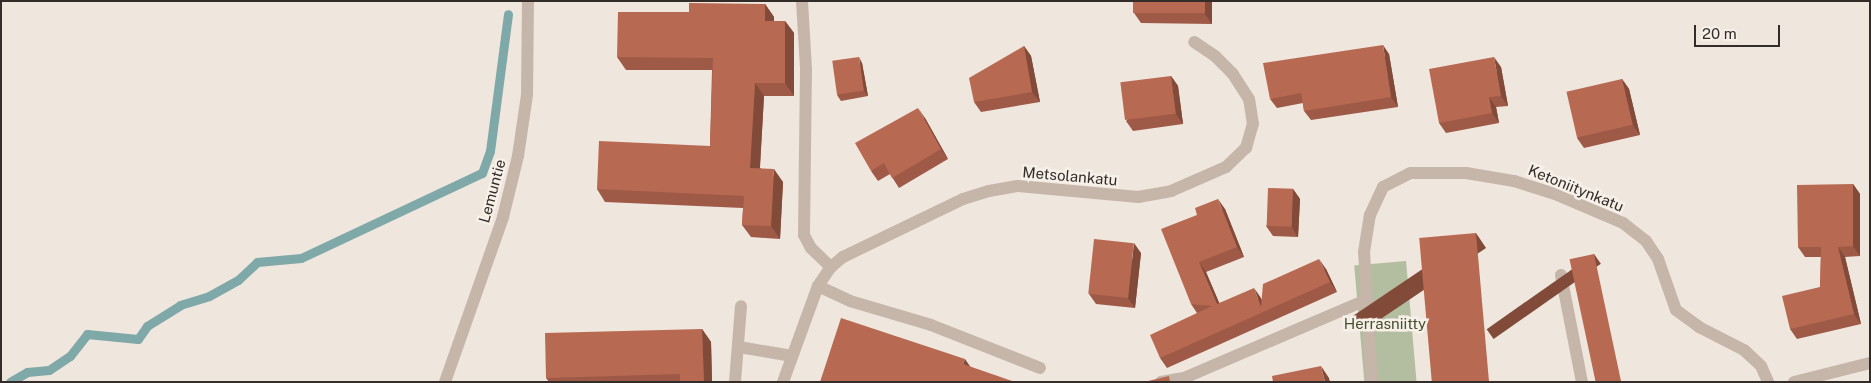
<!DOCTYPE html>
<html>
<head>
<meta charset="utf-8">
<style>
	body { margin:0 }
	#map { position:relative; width:1871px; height:383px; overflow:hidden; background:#efe6dd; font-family:"Public Sans",sans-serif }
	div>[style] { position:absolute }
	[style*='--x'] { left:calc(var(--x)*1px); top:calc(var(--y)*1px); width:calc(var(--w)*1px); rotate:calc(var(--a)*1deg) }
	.green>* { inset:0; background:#b3bd9f; transform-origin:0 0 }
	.stream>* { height:9px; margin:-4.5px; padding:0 4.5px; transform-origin:4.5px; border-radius:4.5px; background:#7fa8a9 }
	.minor>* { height:12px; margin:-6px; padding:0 6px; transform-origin:6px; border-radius:6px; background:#c6b6aa }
	.wall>* { inset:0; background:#9e5a47 }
	.shaded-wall>* { inset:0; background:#814a39; transform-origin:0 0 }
	.building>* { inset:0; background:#b86952; transform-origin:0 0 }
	span { translate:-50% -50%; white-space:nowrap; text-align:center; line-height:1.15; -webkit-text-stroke:5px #f7f0e9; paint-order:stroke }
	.street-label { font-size:15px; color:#342c29 }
	.park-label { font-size:15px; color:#45502f }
	.frame { position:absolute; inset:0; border:2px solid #342c29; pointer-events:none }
	.scale { position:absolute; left:1694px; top:25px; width:86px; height:22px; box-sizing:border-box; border:2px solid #342c29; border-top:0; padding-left:6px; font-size:15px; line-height:18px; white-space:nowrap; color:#342c29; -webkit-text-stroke:4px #f7f0e9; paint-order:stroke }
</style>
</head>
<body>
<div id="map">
	<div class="green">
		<i style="left:1406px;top:261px;width:121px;height:52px;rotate:85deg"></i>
	</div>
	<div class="stream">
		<i style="--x:10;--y:382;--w:20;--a:-30"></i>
		<i style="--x:27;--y:372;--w:22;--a:-5"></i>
		<i style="--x:49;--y:370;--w:25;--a:-34"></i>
		<i style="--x:70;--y:356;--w:28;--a:-52"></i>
		<i style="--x:87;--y:334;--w:51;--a:5.6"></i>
		<i style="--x:138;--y:339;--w:16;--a:-55"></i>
		<i style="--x:147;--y:326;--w:39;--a:-32"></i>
		<i style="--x:180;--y:305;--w:30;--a:-17"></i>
		<i style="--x:209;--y:296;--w:33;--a:-29"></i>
		<i style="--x:238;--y:280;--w:26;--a:-43"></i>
		<i style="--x:257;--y:262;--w:44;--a:-5.2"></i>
		<i style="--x:301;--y:258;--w:200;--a:-25.2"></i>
		<i style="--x:482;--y:173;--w:23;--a:-70"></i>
		<i style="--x:490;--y:151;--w:138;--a:-82.5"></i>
	</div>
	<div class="minor">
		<i style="--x:802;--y:1;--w:68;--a:86.6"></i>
		<i style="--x:806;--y:69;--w:166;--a:90.7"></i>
		<i style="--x:804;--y:235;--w:15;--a:62"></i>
		<i style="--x:811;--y:248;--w:28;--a:44"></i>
		<i style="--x:1561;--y:275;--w:109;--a:78.9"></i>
		<i style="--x:818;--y:286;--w:35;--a:25"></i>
		<i style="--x:850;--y:301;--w:84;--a:16.5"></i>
		<i style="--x:931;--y:325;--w:117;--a:21.5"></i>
		<i style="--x:739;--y:347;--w:54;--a:9.6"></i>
		<i style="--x:445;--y:382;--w:175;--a:-70.6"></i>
		<i style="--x:503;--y:217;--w:63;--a:-76.2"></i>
		<i style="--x:518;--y:156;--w:62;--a:-81.6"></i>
		<i style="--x:527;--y:95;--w:94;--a:-89.4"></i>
		<i style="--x:735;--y:382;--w:76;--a:-85.5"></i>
		<i style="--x:783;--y:382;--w:102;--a:-70"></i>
		<i style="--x:818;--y:286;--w:23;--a:-56"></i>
		<i style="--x:831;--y:267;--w:16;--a:-40"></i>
		<i style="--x:843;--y:257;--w:133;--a:-25.8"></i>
		<i style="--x:963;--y:199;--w:27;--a:-17"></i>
		<i style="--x:989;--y:191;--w:29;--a:-10"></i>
		<i style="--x:1018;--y:186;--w:121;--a:5.2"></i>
		<i style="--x:1138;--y:197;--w:34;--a:-10"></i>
		<i style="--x:1171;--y:191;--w:60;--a:-23.6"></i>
		<i style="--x:1226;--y:167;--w:28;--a:-44"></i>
		<i style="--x:1246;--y:148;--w:25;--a:-74"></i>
		<i style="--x:1253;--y:124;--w:25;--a:-99"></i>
		<i style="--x:1249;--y:99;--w:30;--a:-123"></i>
		<i style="--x:1233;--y:74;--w:25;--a:-135"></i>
		<i style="--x:1215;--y:56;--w:25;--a:-146"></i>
		<i style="--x:1161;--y:382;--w:23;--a:-10"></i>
		<i style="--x:1184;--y:378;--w:198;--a:-23.2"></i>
		<i style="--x:1372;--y:382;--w:130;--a:-93.5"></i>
		<i style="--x:1364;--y:252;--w:37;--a:-81"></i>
		<i style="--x:1370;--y:215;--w:31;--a:-65"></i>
		<i style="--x:1383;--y:187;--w:31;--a:-27"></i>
		<i style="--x:1411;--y:173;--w:55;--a:0"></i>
		<i style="--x:1466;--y:173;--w:49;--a:9.5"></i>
		<i style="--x:1514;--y:181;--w:43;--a:17.6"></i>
		<i style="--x:1555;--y:194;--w:74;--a:23.1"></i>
		<i style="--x:1623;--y:223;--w:29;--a:38"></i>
		<i style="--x:1646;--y:241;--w:22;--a:56"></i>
		<i style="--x:1658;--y:259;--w:54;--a:70.6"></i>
		<i style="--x:1676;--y:310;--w:29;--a:36"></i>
		<i style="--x:1699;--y:327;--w:51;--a:27.1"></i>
		<i style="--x:1744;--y:350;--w:23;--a:43"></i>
		<i style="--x:1761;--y:366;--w:17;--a:66"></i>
		<i style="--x:1794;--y:382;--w:78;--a:-14"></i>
	</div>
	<div class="wall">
		<i style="clip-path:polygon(1212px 1px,1212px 24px,1141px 23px,1134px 13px)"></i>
		<i style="clip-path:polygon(765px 4px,774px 17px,774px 21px,785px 21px,794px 33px,794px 96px,764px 96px,760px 168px,783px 182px,780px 239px,751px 237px,742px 225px,743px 208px,605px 202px,597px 189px,710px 146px,712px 70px,626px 70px,617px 57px)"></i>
		<i style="clip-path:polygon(1024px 46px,1031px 56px,1040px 102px,981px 112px,974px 102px)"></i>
		<i style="clip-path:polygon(1389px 54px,1398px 107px,1311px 120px,1304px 111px,1303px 103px,1277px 108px,1270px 99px)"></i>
		<i style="clip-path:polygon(862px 63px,868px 96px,841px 101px,837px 95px)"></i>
		<i style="clip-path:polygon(1501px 67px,1508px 106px,1496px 107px,1499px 123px,1446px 133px,1439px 123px)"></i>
		<i style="clip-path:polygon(1171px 76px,1178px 86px,1183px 124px,1133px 131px,1126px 121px)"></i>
		<i style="clip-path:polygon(1622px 79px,1629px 89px,1640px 135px,1584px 148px,1577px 138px)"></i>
		<i style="clip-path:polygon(925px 118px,948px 159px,899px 188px,890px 174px,878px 181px,871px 171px)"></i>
		<i style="clip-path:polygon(1853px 184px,1860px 194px,1860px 256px,1845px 257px,1861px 324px,1797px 339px,1790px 329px,1820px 287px,1821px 257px,1805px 257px,1798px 247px)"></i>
		<i style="clip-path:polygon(1293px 189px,1300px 199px,1298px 237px,1273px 236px,1266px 226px)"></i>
		<i style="clip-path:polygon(1225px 209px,1244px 257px,1206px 272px,1219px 303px,1261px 298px,1262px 301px,1326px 269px,1337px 292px,1167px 368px,1160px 358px,1197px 313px,1191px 304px,1197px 215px)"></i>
		<i style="clip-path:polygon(1141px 253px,1135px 308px,1096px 304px,1089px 294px)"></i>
		<i style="clip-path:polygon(702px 329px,711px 342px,712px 382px,549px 382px,546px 378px)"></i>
	</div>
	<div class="shaded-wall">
		<i style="clip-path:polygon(1205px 1px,1212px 1px,1212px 24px,1205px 14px)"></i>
		<i style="clip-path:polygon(765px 4px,774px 17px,774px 33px,765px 21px)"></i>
		<i style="clip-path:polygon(785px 21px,794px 33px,794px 96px,785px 83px)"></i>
		<i style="clip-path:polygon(1383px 45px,1389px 54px,1398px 107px,1391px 97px)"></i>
		<i style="clip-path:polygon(1024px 46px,1031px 56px,1040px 102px,1032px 92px)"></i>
		<i style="clip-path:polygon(859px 57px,862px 63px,868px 96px,864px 91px)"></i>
		<i style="clip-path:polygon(1494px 57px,1501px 67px,1508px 106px,1501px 96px)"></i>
		<i style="clip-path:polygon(1171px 76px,1178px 86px,1183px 124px,1176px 114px)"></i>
		<i style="clip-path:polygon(1622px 79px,1629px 89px,1640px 135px,1633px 125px)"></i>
		<i style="clip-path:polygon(755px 83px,764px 96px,759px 181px,750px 168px)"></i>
		<i style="clip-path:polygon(1489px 97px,1496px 107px,1499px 123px,1492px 113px)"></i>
		<i style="clip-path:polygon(918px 108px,925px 118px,948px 159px,941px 149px)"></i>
		<i style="clip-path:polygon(774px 169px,783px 182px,780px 239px,771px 226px)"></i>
		<i style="clip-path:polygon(1853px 184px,1860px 194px,1860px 256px,1853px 246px)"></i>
		<i style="clip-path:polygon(1293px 189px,1300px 199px,1298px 237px,1291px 226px)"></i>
		<i style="clip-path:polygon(1218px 199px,1225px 209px,1244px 257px,1237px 247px)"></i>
		<i style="left:1476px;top:233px;width:18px;height:149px;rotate:56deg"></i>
		<i style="clip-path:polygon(1134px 243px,1141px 253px,1135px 308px,1128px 298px)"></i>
		<i style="clip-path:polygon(1838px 247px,1845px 257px,1861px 324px,1854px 314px)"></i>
		<i style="left:1594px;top:254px;width:12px;height:131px;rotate:55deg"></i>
		<i style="clip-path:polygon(1319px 259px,1326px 269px,1337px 292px,1330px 282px)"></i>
		<i style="clip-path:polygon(1199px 262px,1206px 272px,1224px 314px,1217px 304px)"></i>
		<i style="clip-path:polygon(1254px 288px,1261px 298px,1266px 311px,1261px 307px)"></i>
		<i style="clip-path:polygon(702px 329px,711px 342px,712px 382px,704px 382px)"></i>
		<i style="clip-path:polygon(965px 359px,974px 372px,963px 364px)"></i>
		<i style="clip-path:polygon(1321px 366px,1329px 378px,1330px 382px,1325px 382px)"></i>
	</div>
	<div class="building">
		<i style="left:1133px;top:1px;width:72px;height:12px"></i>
		<i style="clip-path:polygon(689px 3px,765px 4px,765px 21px,785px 21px,785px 83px,755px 83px,750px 168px,774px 169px,771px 226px,742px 225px,744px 196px,597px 189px,599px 141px,710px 146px,713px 58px,617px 57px,618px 12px,689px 12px)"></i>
		<i style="clip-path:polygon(1383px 45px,1391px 97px,1304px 111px,1301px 93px,1270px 99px,1263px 63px)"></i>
		<i style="clip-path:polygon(1024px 46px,1032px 92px,974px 102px,969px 78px)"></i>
		<i style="left:859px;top:57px;width:34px;height:27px;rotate:82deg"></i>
		<i style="clip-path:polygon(1494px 57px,1501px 96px,1489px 97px,1492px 113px,1439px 123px,1429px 69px)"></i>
		<i style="left:1171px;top:76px;width:38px;height:51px;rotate:83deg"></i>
		<i style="left:1622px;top:79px;width:47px;height:57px;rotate:77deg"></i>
		<i style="clip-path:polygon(918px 108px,941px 149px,892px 178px,884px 163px,871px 171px,855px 143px)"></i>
		<i style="clip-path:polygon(1853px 184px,1853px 246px,1838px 247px,1854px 314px,1790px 329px,1782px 296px,1820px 287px,1821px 247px,1798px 247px,1797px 185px)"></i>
		<i style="left:1268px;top:188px;width:25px;height:38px;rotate:2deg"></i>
		<i style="clip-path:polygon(1218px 199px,1237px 247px,1199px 262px,1217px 304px,1254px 288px,1261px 307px,1263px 284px,1319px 259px,1330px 282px,1160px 358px,1150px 335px,1212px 306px,1191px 304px,1161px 229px,1197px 215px,1195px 208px)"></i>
		<i style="left:1476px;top:233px;width:149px;height:57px;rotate:85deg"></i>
		<i style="left:1094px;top:239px;width:40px;height:55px;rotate:6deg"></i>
		<i style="left:1594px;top:254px;width:131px;height:25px;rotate:78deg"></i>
		<i style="clip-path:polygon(841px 318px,965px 359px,963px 364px,1015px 382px,820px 382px)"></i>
		<i style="clip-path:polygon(702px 329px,704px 382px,680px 382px,680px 374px,546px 378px,545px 333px)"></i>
		<i style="clip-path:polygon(1321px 366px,1325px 382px,1273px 382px,1272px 376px)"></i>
		<i style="clip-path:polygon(1169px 376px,1170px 382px,1144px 382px)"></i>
	</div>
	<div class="street-label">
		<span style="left:1070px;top:176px;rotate:5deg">Metsolankatu</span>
		<span style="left:1576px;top:188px;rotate:22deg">Ketoniitynkatu</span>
		<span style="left:492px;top:191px;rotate:-75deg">Lemuntie</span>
	</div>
	<div class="park-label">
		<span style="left:1385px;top:324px">Herrasniitty</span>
	</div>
	<div class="frame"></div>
	<div class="scale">20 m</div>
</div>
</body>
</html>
